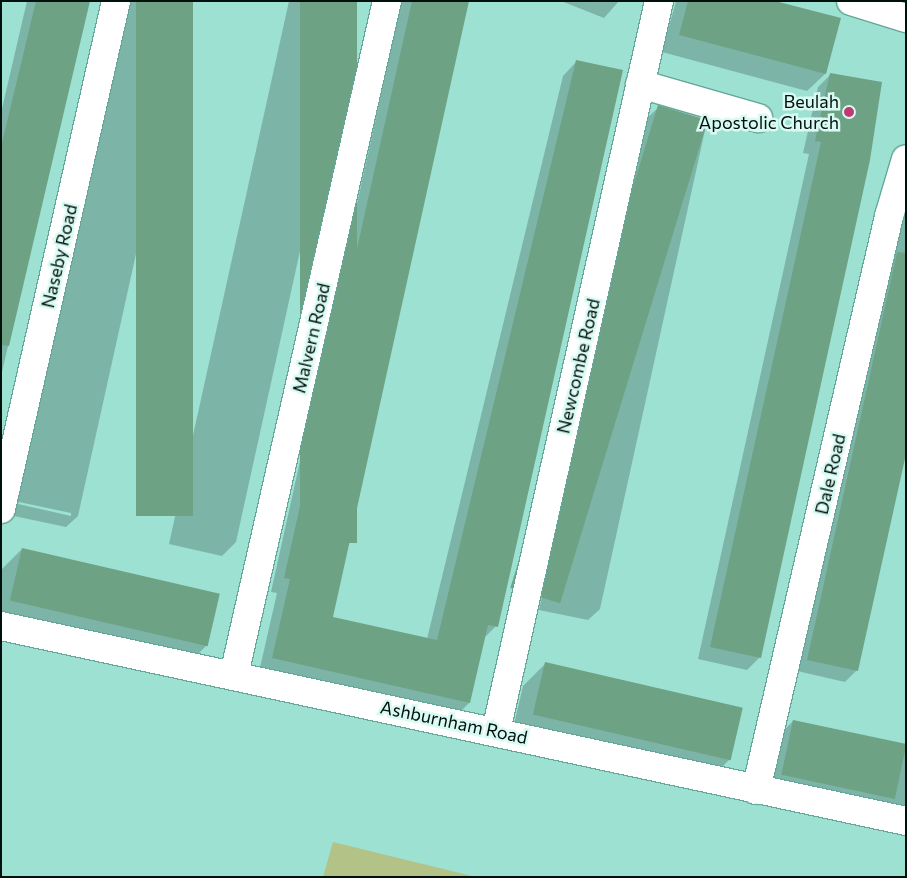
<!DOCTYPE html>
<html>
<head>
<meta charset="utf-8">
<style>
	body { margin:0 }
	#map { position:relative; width:907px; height:878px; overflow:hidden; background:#9de1d2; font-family:Commissioner,sans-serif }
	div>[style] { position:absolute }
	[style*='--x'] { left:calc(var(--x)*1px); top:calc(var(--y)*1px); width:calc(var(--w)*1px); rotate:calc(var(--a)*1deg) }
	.green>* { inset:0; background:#b3c286 }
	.shadow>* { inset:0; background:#0003 }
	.building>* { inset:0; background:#6ea285; transform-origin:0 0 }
	.roads { filter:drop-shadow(1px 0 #65a799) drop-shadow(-1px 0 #65a799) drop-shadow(0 1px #65a799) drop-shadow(0 -1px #65a799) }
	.minor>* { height:28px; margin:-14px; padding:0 14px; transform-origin:14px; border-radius:14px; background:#fff }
	.dots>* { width:14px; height:14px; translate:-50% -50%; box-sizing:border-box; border:2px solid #d9faf2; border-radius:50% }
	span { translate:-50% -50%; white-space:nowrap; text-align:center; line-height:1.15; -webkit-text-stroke:5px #d9faf2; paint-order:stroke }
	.poi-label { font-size:18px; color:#00100c }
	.right { translate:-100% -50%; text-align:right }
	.street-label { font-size:18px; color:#00100c }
	.frame { position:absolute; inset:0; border:2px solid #00100c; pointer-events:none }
</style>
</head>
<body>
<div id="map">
	<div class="green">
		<i style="clip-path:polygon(333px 842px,476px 877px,323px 877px)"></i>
	</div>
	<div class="shadow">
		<i style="clip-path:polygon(27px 1px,89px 1px,1px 376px,1px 113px)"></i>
		<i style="clip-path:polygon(evenodd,128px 1px,192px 1px,78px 516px,66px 527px,14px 516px,128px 1px,19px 502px,71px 513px,71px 516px,18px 504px,19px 502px)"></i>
		<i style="clip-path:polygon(289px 1px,355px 1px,236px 542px,222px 556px,169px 544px)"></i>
		<i style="clip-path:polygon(402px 1px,468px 1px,331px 618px,427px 639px,563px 76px,577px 61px,496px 626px,483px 639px,469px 703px,455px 717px,259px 672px,277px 593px,271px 592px)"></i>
		<i style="clip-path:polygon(561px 1px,619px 1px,604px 18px)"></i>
		<i style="clip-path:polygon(676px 1px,770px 1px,825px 74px,807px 91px,662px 52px)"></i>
		<i style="clip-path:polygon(830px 75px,760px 657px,747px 670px,698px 659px,809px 154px,803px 153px,818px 87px)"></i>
		<i style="clip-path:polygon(659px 107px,707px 121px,600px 609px,588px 620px,539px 610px,647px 118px)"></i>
		<i style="clip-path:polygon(906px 190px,906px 448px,857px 670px,845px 682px,797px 671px)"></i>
		<i style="clip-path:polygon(22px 549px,218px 594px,207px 645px,185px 667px,1px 626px,1px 570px)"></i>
		<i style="clip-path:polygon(545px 664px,730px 759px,708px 781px,511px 737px,523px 686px)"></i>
		<i style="clip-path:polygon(793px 721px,906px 746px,906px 830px,759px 797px,771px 744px)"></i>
	</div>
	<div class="building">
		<i style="clip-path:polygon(36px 1px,90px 1px,9px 346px,1px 345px,1px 147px)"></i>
		<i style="left:136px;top:1px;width:57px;height:515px"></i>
		<i style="left:300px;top:1px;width:57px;height:542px"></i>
		<i style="clip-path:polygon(412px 1px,469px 1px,333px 617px,437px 640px,576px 60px,623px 70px,498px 627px,488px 625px,470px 703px,272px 658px,290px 579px,284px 578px)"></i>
		<i style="clip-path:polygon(688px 1px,775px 1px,841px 18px,826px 74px,679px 35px)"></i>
		<i style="clip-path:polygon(830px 73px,882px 82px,870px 160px,761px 658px,710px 647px,821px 142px,815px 141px)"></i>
		<i style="left:658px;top:105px;width:52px;height:505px;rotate:17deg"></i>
		<i style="clip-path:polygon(897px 252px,906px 253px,906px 454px,858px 671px,807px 660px)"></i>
		<i style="left:22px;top:548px;width:203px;height:54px;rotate:13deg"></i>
		<i style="left:545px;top:662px;width:203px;height:54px;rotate:13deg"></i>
		<i style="left:793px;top:720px;width:116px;height:56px;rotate:12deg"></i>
	</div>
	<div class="roads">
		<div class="minor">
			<i style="--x:851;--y:1;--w:58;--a:17.2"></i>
			<i style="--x:640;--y:84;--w:123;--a:16.1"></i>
			<i style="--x:1;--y:509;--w:521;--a:-77.24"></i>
			<i style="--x:1;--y:626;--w:926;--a:12.16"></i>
			<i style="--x:234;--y:675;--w:691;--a:-77.21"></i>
			<i style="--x:496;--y:731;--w:748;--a:-77.41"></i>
			<i style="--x:756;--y:790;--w:589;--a:-76.95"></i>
			<i style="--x:889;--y:216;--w:59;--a:-73.4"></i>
		</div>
	</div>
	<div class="dots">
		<i style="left:849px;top:112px;background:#c23872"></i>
	</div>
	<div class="poi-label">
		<span class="right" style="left:839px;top:112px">Beulah<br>Apostolic Church</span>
	</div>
	<div class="street-label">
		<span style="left:59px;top:256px;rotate:-77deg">Naseby Road</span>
		<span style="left:311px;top:338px;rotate:-77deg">Malvern Road</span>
		<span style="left:578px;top:366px;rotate:-77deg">Newcombe Road</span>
		<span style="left:830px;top:474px;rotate:-77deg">Dale Road</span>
		<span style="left:454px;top:722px;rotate:12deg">Ashburnham Road</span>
	</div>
	<div class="frame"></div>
</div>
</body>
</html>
